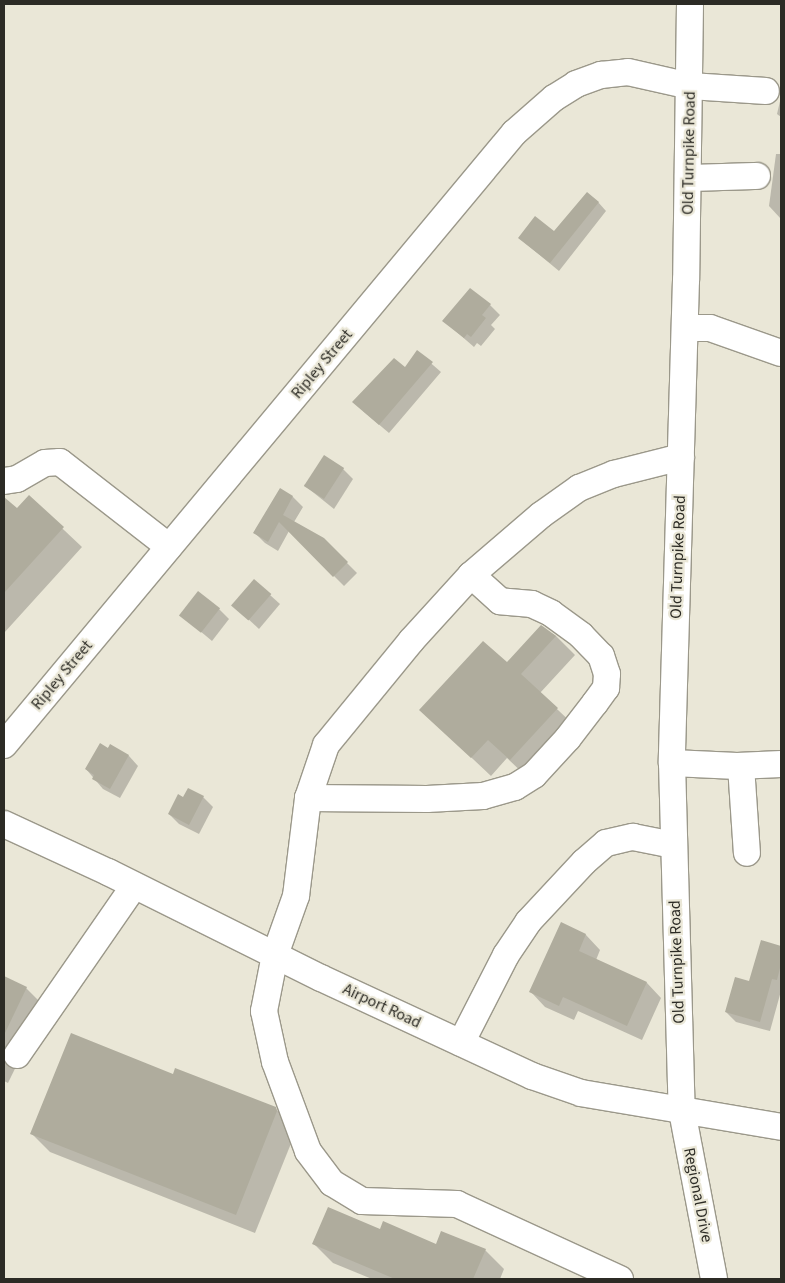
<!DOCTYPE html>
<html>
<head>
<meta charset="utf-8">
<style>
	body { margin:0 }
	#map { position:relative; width:785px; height:1283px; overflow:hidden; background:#eae7d7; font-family:"Source Sans 3",sans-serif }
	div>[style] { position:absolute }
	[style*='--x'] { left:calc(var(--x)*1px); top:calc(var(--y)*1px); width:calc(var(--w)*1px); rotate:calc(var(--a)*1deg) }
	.shadow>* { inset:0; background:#0003 }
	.building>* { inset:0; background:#afac9d; transform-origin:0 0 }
	.roads { filter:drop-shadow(1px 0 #9b988a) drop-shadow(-1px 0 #9b988a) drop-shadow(0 1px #9b988a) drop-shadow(0 -1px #9b988a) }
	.minor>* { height:26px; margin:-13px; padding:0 13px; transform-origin:13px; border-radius:13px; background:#fff }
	span { translate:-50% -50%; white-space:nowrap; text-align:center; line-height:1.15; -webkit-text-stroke:4.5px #eae7d7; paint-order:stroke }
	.street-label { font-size:16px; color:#2c2b25 }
	.frame { position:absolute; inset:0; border:5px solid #2c2b25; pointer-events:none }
</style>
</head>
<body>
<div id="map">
	<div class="shadow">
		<i style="clip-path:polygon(781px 97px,781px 117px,777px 114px)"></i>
		<i style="clip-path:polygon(776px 154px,781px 154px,781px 219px,769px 206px)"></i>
		<i style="clip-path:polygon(598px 202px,606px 211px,559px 271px,519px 238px,555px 232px)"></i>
		<i style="clip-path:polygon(490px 305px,500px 315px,491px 325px,495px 329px,481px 346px,477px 343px,474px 347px,444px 321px)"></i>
		<i style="clip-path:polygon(418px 352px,441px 372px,389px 433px,363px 411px,405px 369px)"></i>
		<i style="clip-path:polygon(343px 469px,353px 479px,334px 509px,304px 485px)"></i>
		<i style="clip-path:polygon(281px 490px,293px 497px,303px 507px,294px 522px,323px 539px,357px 573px,344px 586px,289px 531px,278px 551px,265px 543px,255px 533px)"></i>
		<i style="clip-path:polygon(29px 497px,82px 547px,4px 633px,4px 499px,17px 510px)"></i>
		<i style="clip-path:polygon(270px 595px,280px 604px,259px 629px,244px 615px)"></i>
		<i style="clip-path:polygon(219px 609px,229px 619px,212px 641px,181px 615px)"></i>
		<i style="clip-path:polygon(541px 626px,556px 636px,575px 655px,540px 693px,576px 727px,529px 779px,507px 758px,491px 776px,421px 710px,507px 664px)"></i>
		<i style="clip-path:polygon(110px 746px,129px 756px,138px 766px,120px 798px,103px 789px,86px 769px)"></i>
		<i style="clip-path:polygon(203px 797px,213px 807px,199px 834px,179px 824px,169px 814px,183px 799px)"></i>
		<i style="clip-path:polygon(781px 813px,781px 870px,780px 869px)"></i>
		<i style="clip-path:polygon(562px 924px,586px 935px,600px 950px,596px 960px,647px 983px,661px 998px,642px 1040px,578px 1011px,574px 1020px,545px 1007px,531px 992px)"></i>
		<i style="clip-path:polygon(762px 941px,781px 947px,781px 991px,770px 1031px,736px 1022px,726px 1012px,750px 983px)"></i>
		<i style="clip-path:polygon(4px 977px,26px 988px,45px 1007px,8px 1083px,4px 1081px)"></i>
		<i style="clip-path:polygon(173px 1076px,275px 1108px,295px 1128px,296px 1131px,255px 1233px,50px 1152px,31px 1133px)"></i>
		<i style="clip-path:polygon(381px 1231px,436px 1245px,485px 1250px,504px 1269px,500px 1279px,372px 1279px,333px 1263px,314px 1244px)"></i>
	</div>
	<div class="building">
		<i style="clip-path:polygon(587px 192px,599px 202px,550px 263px,518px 238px,535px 216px,554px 231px)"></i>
		<i style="clip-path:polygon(470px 288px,491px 304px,482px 315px,486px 318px,471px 337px,467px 334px,464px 338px,442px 321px)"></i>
		<i style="clip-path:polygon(417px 350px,433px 362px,379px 425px,352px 402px,394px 358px,405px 367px)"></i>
		<i style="left:324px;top:455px;width:24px;height:37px;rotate:33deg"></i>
		<i style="clip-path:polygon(280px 488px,293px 496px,283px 515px,324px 538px,348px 562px,333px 577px,279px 522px,268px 542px,253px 533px)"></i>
		<i style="clip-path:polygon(29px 495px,64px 527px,4px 593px,4px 497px,17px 508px)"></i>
		<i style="left:254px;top:579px;width:23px;height:35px;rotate:41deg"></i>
		<i style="left:198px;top:591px;width:28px;height:31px;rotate:38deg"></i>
		<i style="clip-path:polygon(541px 625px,556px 636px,521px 674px,558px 708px,510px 760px,488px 740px,471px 758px,419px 710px,483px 641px,507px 662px)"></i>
		<i style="clip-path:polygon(100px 743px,108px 748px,110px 744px,129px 755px,110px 789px,92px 779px,94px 775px,85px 769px)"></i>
		<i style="clip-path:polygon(188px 788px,204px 796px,189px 825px,168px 814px,178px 794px,183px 797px)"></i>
		<i style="clip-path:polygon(561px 922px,586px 934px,579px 951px,647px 982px,627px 1026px,563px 997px,559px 1006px,529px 992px)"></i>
		<i style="clip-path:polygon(761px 940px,781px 946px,781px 964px,777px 980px,772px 979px,760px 1022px,725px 1012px,735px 977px,749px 981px)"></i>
		<i style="clip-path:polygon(4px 976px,27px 987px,4px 1035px)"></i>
		<i style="clip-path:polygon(71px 1033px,173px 1074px,175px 1068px,276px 1107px,277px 1111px,236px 1215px,30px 1134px)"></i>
		<i style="clip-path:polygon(328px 1207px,380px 1229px,383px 1221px,436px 1244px,441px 1231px,486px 1249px,473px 1279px,395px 1279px,312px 1244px)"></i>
	</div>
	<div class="roads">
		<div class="minor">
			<i style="--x:690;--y:4;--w:276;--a:90.8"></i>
			<i style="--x:686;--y:280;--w:483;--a:91.7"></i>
			<i style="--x:672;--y:763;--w:348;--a:88.4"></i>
			<i style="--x:682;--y:1111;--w:171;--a:79.2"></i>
			<i style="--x:688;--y:178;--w:69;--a:-1.7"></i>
			<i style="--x:685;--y:328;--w:25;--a:0"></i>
			<i style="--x:710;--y:328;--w:75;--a:19.4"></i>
			<i style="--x:4;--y:481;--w:13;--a:-9"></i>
			<i style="--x:17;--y:479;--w:32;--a:-30"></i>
			<i style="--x:45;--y:463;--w:15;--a:-4"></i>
			<i style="--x:60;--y:462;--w:138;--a:37.9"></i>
			<i style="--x:4;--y:745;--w:797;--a:-50.19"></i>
			<i style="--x:514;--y:133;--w:53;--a:-41.2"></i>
			<i style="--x:554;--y:98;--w:26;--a:-32"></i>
			<i style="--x:576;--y:84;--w:27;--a:-20"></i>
			<i style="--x:601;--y:75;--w:27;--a:-6"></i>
			<i style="--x:628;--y:72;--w:64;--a:12.7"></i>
			<i style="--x:690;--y:86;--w:76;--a:3.8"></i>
			<i style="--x:672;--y:763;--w:65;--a:2.6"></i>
			<i style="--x:737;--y:766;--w:44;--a:-2.6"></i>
			<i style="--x:741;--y:766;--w:87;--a:86.1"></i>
			<i style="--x:308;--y:798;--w:119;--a:0.5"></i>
			<i style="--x:427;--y:799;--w:56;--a:-3.1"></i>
			<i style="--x:483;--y:796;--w:33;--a:-16"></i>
			<i style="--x:515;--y:787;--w:22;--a:-32"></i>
			<i style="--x:534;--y:775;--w:50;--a:-47.4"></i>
			<i style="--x:568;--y:738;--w:44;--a:-52.4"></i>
			<i style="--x:595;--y:703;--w:19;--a:-54"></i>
			<i style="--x:606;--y:688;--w:14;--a:-86"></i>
			<i style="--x:607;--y:674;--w:19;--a:-108"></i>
			<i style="--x:601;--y:656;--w:29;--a:-134"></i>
			<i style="--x:581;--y:635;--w:37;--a:-144"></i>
			<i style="--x:551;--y:613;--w:21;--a:-155"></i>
			<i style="--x:532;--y:604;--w:32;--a:-175"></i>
			<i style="--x:500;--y:601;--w:39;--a:-138"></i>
			<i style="--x:4;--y:824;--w:115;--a:24.8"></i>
			<i style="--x:108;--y:872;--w:238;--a:26.5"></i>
			<i style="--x:321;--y:978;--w:233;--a:24.9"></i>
			<i style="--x:532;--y:1076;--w:52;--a:19.1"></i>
			<i style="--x:581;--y:1093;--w:203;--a:9.6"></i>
			<i style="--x:461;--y:1043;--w:99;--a:-62.9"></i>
			<i style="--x:506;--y:955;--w:40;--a:-56"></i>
			<i style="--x:528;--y:922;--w:82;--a:-47"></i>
			<i style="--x:584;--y:862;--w:29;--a:-41"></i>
			<i style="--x:606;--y:843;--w:28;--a:-13"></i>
			<i style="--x:633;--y:837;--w:41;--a:11.3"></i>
			<i style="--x:17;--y:1055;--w:206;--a:-55.3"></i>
			<i style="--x:620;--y:1279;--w:179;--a:-155.3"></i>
			<i style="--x:457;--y:1204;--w:95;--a:-178.2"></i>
			<i style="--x:362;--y:1201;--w:35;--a:-149"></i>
			<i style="--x:332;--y:1183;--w:40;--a:-127"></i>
			<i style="--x:308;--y:1151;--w:95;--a:-110.3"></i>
			<i style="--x:275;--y:1062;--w:52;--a:-102.2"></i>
			<i style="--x:264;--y:1011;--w:57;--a:-78.9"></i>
			<i style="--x:275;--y:955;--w:63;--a:-70.4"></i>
			<i style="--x:296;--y:896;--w:99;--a:-83"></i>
			<i style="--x:308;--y:798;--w:56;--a:-71.2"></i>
			<i style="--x:326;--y:745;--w:134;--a:-50.7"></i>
			<i style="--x:411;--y:641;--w:89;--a:-47.7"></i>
			<i style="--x:471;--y:575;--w:92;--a:-40.6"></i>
			<i style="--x:541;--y:515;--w:47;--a:-35.4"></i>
			<i style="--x:579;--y:488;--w:38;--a:-22"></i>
			<i style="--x:614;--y:474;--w:69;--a:-14.2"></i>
		</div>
	</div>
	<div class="street-label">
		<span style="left:689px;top:153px;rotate:-89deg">Old Turnpike Road</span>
		<span style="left:322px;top:364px;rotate:-50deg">Ripley Street</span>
		<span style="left:678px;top:557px;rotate:-88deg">Old Turnpike Road</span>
		<span style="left:62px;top:675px;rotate:-50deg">Ripley Street</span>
		<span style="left:677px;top:962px;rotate:-92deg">Old Turnpike Road</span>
		<span style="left:382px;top:1006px;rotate:25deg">Airport Road</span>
		<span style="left:698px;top:1195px;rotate:79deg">Regional Drive</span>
	</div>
	<div class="frame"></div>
</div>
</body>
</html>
